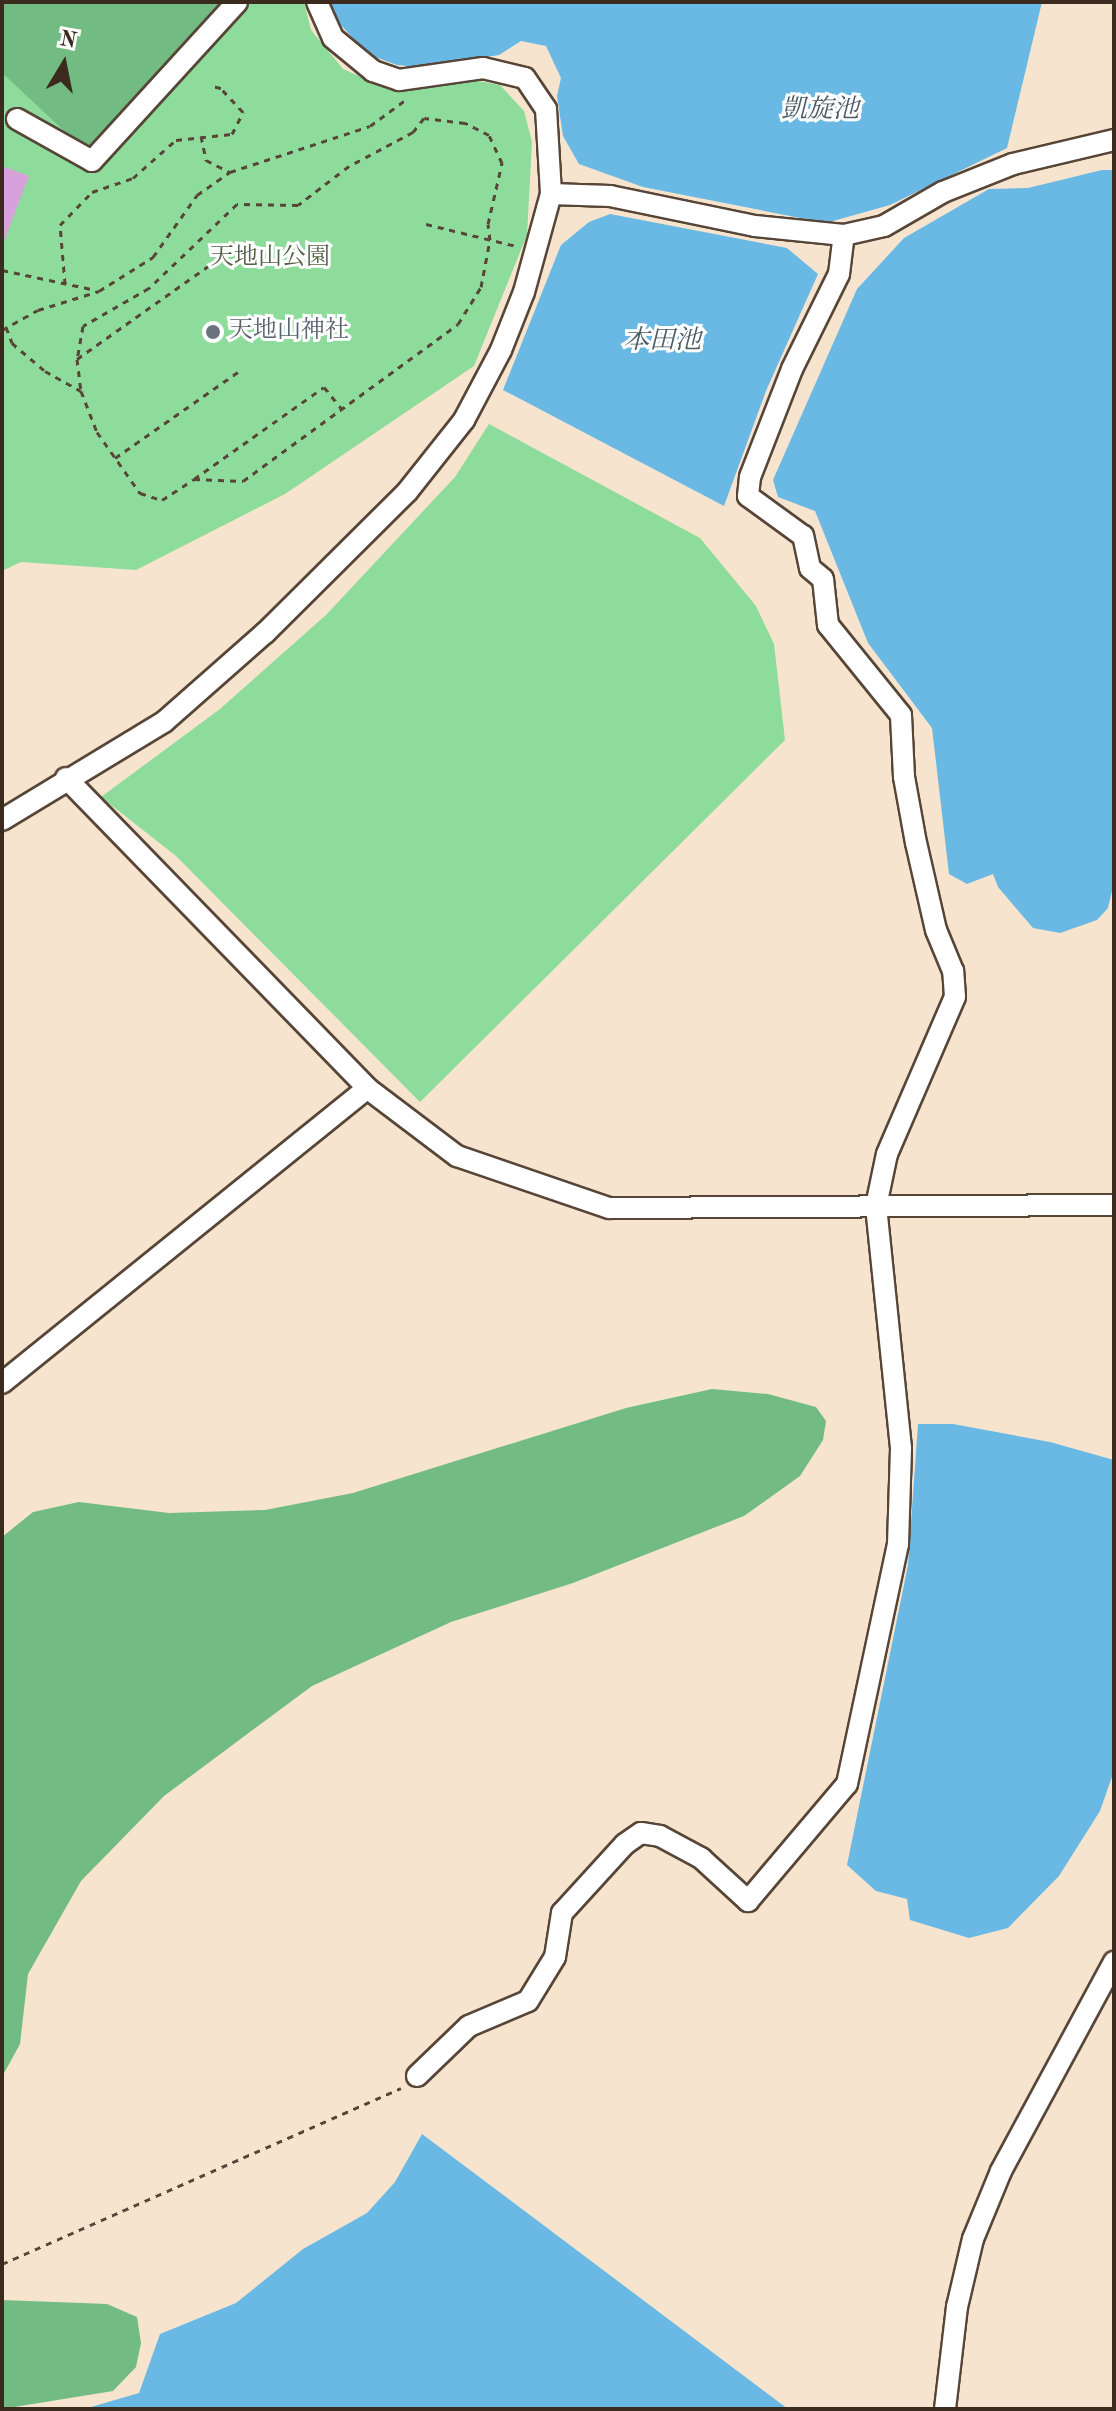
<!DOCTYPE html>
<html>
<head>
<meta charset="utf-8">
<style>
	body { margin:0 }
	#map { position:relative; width:1116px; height:2411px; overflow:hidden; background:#f7e4ce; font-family:"Old Standard TT","Noto Serif JP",serif }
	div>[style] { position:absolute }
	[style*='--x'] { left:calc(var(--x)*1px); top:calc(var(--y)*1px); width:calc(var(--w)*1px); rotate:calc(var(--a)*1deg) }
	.green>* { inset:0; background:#8edc9b }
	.forest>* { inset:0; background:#72bc83 }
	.water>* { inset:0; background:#69b9e4 }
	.building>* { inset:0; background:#d7a1db }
	.path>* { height:3px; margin-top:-1.5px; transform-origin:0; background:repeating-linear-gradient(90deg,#574638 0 6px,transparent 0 12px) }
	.roads { filter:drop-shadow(2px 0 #574638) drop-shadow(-2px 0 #574638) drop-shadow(0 2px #574638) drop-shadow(0 -2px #574638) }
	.minor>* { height:20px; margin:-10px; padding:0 10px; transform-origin:10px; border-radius:10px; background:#fff }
	.dots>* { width:22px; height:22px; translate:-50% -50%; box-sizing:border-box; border:4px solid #fff; border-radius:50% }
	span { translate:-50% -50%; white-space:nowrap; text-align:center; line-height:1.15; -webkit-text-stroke:6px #fff; paint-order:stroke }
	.park-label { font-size:24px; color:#545f44 }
	.worship-label { font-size:24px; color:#5b616d }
	.left { translate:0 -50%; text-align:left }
	.water-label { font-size:26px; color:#4b5c63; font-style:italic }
	.frame { position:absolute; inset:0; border:4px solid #3b2a1e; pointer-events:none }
	.north { position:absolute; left:24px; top:24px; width:80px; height:80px; -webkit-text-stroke:6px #fff; paint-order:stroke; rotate:10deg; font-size:22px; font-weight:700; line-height:32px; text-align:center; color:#3b2a1e }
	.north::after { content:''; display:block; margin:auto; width:28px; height:36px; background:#3b2a1e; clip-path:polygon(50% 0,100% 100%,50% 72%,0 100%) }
</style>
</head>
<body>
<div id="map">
	<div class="green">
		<i style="clip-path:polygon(228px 2px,304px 2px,311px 30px,343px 69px,391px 90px,468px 79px,500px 85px,524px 111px,532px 142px,527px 235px,474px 366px,285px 494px,136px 570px,21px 562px,2px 571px,2px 73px,90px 154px)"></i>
		<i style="clip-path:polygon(489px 424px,700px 538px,756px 606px,774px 644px,785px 740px,420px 1102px,176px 856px,101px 797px,220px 709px,326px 615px,455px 477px)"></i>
	</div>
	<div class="forest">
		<i style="clip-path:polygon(2px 2px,227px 2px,90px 155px,2px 73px)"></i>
		<i style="clip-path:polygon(712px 1389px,768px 1394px,816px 1407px,826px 1421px,823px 1440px,800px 1476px,744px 1516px,573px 1583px,451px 1622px,312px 1686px,164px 1796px,81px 1881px,28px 1974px,20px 2044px,2px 2077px,2px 1537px,33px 1512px,79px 1502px,169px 1513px,265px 1510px,353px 1493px,626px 1408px)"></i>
		<i style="clip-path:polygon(2px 2300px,107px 2304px,137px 2317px,141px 2343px,136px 2367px,113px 2391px,2px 2409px)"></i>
	</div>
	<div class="water">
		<i style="clip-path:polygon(328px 2px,1042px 2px,1007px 148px,890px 205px,826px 223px,643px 187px,579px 164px,563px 136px,557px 96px,561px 78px,546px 46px,521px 41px,499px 55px,421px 67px,397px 65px,367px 54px,332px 15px)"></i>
		<i style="clip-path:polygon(1102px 170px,1114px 170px,1114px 882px,1108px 908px,1097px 920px,1060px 933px,1033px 928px,998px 887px,993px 874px,967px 884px,949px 874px,932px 728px,868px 643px,815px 511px,778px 497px,773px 480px,857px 289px,904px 238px,989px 189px,1028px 188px)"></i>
		<i style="clip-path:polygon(610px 214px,787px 248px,818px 274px,766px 391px,724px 506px,503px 390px,561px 245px,589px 222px)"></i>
		<i style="clip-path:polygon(918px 1424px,953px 1424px,1050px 1442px,1114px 1460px,1114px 1771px,1100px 1811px,1059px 1876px,1008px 1928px,969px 1938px,910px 1920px,907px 1899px,876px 1891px,847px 1865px,908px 1565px)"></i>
		<i style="clip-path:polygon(422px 2134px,788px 2409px,84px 2409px,139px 2393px,160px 2334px,236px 2303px,303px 2249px,367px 2213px,395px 2182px)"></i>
	</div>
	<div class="building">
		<i style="clip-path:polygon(2px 166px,29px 176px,3px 244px,2px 243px)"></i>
	</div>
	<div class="path">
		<i style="--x:201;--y:136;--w:25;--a:78"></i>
		<i style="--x:206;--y:160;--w:27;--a:27"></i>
		<i style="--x:426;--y:224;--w:93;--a:13.7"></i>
		<i style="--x:2;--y:270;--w:96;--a:12"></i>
		<i style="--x:65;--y:284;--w:59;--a:-94.8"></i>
		<i style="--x:60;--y:225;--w:46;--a:-45.9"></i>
		<i style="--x:92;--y:192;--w:43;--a:-18.9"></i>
		<i style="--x:133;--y:178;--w:57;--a:-41.5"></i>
		<i style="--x:176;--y:140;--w:56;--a:-6.1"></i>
		<i style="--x:232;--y:134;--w:25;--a:-63"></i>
		<i style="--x:243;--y:112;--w:33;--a:-133"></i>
		<i style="--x:221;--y:88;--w:10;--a:-169"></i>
		<i style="--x:6;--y:327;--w:17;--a:69"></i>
		<i style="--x:12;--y:343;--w:43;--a:40.3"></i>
		<i style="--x:45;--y:371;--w:41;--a:29.1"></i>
		<i style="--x:81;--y:391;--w:44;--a:68.7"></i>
		<i style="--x:97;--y:432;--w:75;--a:54.8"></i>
		<i style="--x:140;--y:493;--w:23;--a:18"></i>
		<i style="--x:162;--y:500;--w:38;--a:-33"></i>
		<i style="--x:194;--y:479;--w:49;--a:2.3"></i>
		<i style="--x:243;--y:481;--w:266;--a:-36.1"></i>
		<i style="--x:458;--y:324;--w:44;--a:-58.1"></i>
		<i style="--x:481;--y:287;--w:48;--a:-79.2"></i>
		<i style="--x:490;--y:240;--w:16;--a:-97"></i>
		<i style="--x:488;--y:224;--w:63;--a:-77.1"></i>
		<i style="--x:502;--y:163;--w:31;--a:-115"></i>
		<i style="--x:489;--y:135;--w:27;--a:-153"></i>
		<i style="--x:465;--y:123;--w:41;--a:-173"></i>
		<i style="--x:424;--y:118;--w:18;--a:128"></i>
		<i style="--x:413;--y:132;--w:72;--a:152"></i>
		<i style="--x:349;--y:166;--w:64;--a:142.6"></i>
		<i style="--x:298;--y:205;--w:61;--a:-179.1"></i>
		<i style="--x:237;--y:204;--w:122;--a:136.3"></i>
		<i style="--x:149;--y:288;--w:76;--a:150.1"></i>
		<i style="--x:83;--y:326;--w:34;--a:100"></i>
		<i style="--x:77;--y:359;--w:32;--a:83"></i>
		<i style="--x:2;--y:330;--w:41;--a:-29.1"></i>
		<i style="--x:38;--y:310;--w:64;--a:-17.3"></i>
		<i style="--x:99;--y:291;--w:64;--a:-32.2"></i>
		<i style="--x:153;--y:257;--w:76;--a:-54.6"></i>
		<i style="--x:197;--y:195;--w:40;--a:-34.9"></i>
		<i style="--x:230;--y:172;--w:147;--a:-18.2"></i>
		<i style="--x:370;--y:126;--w:47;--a:-36.4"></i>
		<i style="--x:77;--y:359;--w:192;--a:-35.3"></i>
		<i style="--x:115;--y:458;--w:150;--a:-35"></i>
		<i style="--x:194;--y:479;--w:159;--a:-35.3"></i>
		<i style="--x:324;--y:387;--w:28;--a:51"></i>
		<i style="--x:2;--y:2264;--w:436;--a:-23.8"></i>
	</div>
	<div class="roads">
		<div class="minor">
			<i style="--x:317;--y:2;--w:39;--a:66"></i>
			<i style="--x:333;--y:38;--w:52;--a:39.5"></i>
			<i style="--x:373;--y:71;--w:28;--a:19"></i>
			<i style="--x:399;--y:80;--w:85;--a:-8.1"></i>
			<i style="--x:483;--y:68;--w:43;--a:13.4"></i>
			<i style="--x:525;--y:78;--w:37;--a:56"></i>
			<i style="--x:546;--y:109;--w:85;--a:86.6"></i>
			<i style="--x:551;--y:194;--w:59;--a:1.9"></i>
			<i style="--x:610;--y:196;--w:148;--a:11.7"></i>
			<i style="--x:755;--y:226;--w:89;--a:5.8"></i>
			<i style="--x:844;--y:235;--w:41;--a:-12.7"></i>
			<i style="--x:884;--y:226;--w:68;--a:-30"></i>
			<i style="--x:943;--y:192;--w:75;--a:-21.8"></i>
			<i style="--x:1013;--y:164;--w:104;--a:-13.4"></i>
			<i style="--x:17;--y:119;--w:86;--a:29.2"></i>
			<i style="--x:92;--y:161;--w:215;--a:-47.6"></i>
			<i style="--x:66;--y:778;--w:432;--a:45.8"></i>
			<i style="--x:367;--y:1088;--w:113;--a:37.1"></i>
			<i style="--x:457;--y:1156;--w:161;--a:18.9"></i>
			<i style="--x:609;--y:1208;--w:505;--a:-0.34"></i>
			<i style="--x:2;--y:820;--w:189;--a:-31.2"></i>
			<i style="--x:164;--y:722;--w:135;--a:-41.4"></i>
			<i style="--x:265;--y:633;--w:200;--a:-44.8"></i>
			<i style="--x:407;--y:492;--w:92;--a:-51.6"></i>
			<i style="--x:464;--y:420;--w:79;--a:-62.1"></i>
			<i style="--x:501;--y:350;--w:62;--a:-68.4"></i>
			<i style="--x:524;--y:292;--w:102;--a:-74.6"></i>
			<i style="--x:2;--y:1383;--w:469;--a:-38.9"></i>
			<i style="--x:417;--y:2076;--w:72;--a:-43.9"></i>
			<i style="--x:469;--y:2026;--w:64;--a:-23"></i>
			<i style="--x:528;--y:2001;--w:52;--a:-58.5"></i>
			<i style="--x:555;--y:1957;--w:45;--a:-81"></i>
			<i style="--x:562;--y:1913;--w:93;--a:-47.6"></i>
			<i style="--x:625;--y:1844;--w:19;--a:-35"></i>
			<i style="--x:641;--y:1833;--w:19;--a:9"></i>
			<i style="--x:660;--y:1836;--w:47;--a:28.2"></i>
			<i style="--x:701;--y:1858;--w:64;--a:42.5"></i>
			<i style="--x:748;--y:1901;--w:153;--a:-49.8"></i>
			<i style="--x:847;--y:1784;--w:245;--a:-78"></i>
			<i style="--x:898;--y:1544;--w:96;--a:-88.2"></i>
			<i style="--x:901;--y:1448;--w:243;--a:-95.9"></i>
			<i style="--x:876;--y:1206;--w:53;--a:-78.1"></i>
			<i style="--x:887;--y:1154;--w:171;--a:-66.6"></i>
			<i style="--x:955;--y:997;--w:26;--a:-94"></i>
			<i style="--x:953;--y:971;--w:44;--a:-112.5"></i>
			<i style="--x:936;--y:930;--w:89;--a:-102.9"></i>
			<i style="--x:916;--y:843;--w:67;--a:-100.3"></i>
			<i style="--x:904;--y:777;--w:62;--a:-92.8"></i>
			<i style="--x:901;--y:715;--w:116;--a:-129"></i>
			<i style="--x:828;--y:625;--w:46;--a:-96.2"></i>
			<i style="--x:823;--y:579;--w:17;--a:-140"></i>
			<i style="--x:810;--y:568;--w:33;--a:-102"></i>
			<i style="--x:803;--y:536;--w:68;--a:-144"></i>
			<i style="--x:748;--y:496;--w:19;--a:-84"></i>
			<i style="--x:750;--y:477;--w:116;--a:-68.7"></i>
			<i style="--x:792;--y:369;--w:106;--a:-63.7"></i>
			<i style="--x:839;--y:274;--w:39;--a:-83"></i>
			<i style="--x:945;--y:2409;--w:103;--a:-83.3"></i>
			<i style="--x:957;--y:2307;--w:70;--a:-76.8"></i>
			<i style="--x:973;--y:2239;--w:74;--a:-67.6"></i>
			<i style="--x:1001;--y:2171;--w:238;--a:-61.6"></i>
		</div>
	</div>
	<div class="dots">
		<i style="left:213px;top:332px;background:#6b7280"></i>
	</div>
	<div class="park-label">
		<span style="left:270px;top:259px">天地山公園</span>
	</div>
	<div class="worship-label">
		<span class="left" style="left:229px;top:332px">天地山神社</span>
	</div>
	<div class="water-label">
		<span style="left:820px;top:111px">凱旋池</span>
		<span style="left:662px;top:342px">本田池</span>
	</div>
	<div class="frame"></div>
	<div class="north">N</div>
</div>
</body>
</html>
